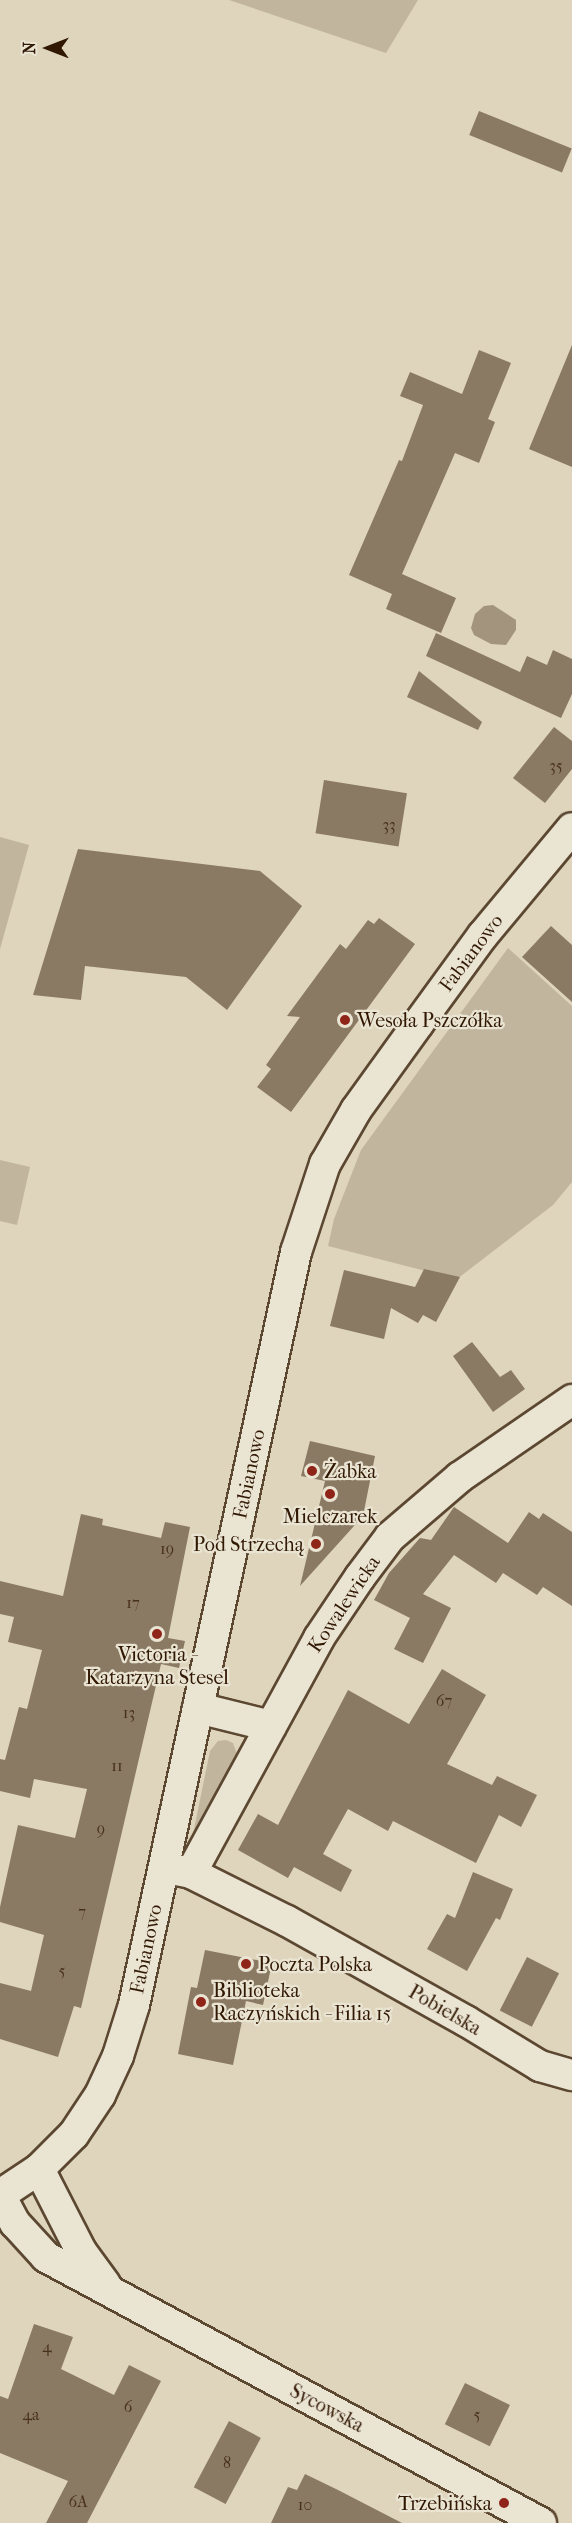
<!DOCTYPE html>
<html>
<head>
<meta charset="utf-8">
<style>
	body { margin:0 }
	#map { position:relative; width:572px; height:2523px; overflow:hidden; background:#ded5bc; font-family:"IM FELL French Canon",serif }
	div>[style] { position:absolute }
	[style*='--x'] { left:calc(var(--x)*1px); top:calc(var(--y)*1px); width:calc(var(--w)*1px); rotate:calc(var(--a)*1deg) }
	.green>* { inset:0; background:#c1b59d }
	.water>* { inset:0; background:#a3957d }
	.building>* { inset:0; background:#8b7a63; transform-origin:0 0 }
	.roads { filter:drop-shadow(2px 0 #5c4731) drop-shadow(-2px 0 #5c4731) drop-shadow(0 2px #5c4731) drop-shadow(0 -2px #5c4731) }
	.minor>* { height:30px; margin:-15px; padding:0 15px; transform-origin:15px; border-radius:15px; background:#eae4d3 }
	.dots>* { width:16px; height:16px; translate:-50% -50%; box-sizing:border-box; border:3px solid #eae4d3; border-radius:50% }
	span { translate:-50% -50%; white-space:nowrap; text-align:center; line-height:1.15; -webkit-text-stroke:4.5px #eae4d3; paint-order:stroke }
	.number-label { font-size:16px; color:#48301b }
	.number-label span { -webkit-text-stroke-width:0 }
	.street-label { font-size:20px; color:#311803 }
	.poi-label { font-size:20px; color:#311803 }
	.left { translate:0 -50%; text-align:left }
	.right { translate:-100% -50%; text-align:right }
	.north { position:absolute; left:18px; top:18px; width:60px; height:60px; -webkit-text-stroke:4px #eae4d3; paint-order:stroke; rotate:270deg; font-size:16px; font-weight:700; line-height:24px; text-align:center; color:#311803 }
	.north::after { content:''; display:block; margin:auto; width:21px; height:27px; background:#311803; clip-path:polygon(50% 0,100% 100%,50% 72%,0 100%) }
</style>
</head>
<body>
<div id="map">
	<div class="green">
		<i style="clip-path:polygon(229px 0,418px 0,386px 53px)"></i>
		<i style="clip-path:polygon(0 837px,29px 845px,0 949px)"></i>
		<i style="clip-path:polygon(508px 948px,572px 1006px,572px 1182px,553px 1205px,457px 1279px,328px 1246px,334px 1219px,361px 1150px)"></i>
		<i style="clip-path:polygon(0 1160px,30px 1167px,17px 1225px,0 1221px)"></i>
		<i style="clip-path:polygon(226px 1740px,233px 1743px,238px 1757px,197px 1834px,193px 1834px,210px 1751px,218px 1741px)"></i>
	</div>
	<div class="water">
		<i style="clip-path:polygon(493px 605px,516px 620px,516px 630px,506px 645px,491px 644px,474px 635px,471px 628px,475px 614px,484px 606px)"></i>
	</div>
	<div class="building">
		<i style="left:479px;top:111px;width:100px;height:26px;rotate:22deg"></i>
		<i style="clip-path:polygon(572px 345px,572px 467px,529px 449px)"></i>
		<i style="clip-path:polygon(479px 350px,511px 363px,488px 419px,495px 422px,479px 463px,455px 453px,402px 574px,456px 598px,441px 633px,386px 609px,392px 594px,349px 575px,399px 460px,402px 461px,423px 405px,400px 396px,410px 372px,462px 394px)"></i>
		<i style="clip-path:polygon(436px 633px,520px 672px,527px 656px,547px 665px,553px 650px,572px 659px,572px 694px,561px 718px,426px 656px)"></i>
		<i style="clip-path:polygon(419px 671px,482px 722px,478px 730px,407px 697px)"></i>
		<i style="clip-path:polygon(554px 727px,572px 741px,572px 769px,545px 803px,513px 778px)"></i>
		<i style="left:324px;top:780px;width:84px;height:54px;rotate:9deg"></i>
		<i style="clip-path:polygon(78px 849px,260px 871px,302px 906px,227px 1010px,186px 977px,85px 966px,81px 1000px,33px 995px)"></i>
		<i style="clip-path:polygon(379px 918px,415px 944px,291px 1112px,257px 1087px,271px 1069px,266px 1065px,300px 1017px,287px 1016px,340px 944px,346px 949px,368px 920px,374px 924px)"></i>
		<i style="clip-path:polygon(551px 926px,572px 945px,572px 1002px,522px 957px)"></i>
		<i style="clip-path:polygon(424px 1269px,460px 1277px,436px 1322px,423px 1315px,418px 1323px,391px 1308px,384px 1339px,330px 1326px,344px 1270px,415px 1287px)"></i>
		<i style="clip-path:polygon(472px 1342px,500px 1377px,511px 1370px,525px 1389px,493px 1412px,453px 1356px)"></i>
		<i style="clip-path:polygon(310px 1441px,375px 1456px,363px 1516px,300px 1586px,325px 1481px,301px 1476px)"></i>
		<i style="clip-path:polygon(454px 1507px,508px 1543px,529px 1512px,539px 1519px,543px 1513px,572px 1532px,572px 1606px,543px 1587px,537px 1595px,503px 1573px,496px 1583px,454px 1555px,423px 1594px,451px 1608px,423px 1663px,394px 1649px,410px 1618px,374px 1600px,389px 1573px,420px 1538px,431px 1540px)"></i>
		<i style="clip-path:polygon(81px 1514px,103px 1519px,102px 1525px,161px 1538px,165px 1522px,190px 1527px,168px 1638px,185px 1641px,179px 1668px,161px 1664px,81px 2008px,74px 2006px,58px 2057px,0 2039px,0 1983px,31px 1991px,44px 1935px,0 1922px,0 1907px,18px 1825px,75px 1838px,87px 1789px,34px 1779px,30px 1798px,0 1791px,0 1759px,5px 1760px,19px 1707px,27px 1709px,42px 1650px,8px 1642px,14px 1617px,0 1614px,0 1581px,63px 1596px)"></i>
		<i style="clip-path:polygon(442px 1669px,486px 1695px,447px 1764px,492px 1785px,497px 1776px,537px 1795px,521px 1827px,499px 1815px,476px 1863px,393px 1821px,388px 1831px,348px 1809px,323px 1854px,352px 1870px,341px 1892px,294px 1867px,288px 1878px,238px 1850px,258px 1814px,278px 1825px,348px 1690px,409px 1724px)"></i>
		<i style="clip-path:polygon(473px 1872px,513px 1889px,500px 1920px,496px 1918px,467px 1971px,427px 1949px,447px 1914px,455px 1918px)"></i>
		<i style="clip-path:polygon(205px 1950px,272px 1963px,263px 2005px,246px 2001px,233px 2065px,178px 2054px,191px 1987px,197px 1988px)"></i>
		<i style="left:527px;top:1957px;width:36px;height:60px;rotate:27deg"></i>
		<i style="clip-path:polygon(34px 2324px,73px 2337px,61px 2369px,114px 2395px,129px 2365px,161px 2381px,87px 2523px,46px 2523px,68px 2481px,0 2453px,0 2396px,8px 2399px)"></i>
		<i style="left:465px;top:2383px;width:50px;height:46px;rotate:26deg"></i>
		<i style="left:229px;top:2421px;width:36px;height:75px;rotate:28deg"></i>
		<i style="clip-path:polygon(305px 2474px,338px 2490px,402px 2523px,271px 2523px,288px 2487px,297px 2490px)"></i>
	</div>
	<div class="roads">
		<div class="minor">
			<i style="--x:198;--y:1708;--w:75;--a:13.9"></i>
			<i style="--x:171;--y:1869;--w:20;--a:11"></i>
			<i style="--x:191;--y:1873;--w:107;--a:26.6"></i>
			<i style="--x:287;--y:1921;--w:205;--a:29.2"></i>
			<i style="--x:466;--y:2021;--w:87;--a:31.3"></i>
			<i style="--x:540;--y:2066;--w:33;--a:16"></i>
			<i style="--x:191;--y:1873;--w:268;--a:-61.4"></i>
			<i style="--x:319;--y:1638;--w:73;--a:-56.1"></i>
			<i style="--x:360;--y:1577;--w:50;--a:-53.1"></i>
			<i style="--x:390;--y:1537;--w:92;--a:-40.6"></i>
			<i style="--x:460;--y:1477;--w:136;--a:-34.5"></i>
			<i style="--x:39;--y:2169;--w:92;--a:62.9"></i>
			<i style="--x:81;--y:2251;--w:41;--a:54"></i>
			<i style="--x:0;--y:2195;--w:47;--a:-33.7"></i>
			<i style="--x:39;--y:2169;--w:49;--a:-45"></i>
			<i style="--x:74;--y:2134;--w:47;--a:-56.3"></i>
			<i style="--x:100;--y:2095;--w:43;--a:-65.2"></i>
			<i style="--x:118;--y:2056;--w:53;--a:-72.6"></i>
			<i style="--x:134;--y:2005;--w:770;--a:-77.86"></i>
			<i style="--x:296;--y:1252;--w:93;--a:-71.8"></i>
			<i style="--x:325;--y:1164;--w:62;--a:-60.1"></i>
			<i style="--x:356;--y:1110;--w:106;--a:-54.2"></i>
			<i style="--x:418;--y:1024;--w:110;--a:-53.9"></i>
			<i style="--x:483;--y:935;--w:139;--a:-50.2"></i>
			<i style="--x:0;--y:2195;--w:32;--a:62"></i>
			<i style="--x:15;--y:2223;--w:46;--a:47.6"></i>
			<i style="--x:46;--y:2257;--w:562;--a:28.25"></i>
		</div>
	</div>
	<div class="dots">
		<i style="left:345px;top:1020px;background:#8f2418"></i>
		<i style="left:312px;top:1471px;background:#8f2418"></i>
		<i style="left:330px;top:1494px;background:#8f2418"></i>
		<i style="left:316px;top:1544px;background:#8f2418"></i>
		<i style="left:157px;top:1634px;background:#8f2418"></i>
		<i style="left:246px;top:1964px;background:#8f2418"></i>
		<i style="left:201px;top:2002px;background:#8f2418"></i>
		<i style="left:504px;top:2503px;background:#8f2418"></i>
	</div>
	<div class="number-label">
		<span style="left:556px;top:766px">35</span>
		<span style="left:389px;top:825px">33</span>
		<span style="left:167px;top:1549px">19</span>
		<span style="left:133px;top:1603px">17</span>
		<span style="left:444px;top:1701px">67</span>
		<span style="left:129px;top:1713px">13</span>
		<span style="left:117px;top:1766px">11</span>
		<span style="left:101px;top:1829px">9</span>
		<span style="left:82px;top:1912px">7</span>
		<span style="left:62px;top:1971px">5</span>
		<span style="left:47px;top:2347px">4</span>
		<span style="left:128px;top:2407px">6</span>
		<span style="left:31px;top:2415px">4a</span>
		<span style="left:477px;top:2415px">5</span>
		<span style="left:227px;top:2463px">8</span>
		<span style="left:78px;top:2502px">6A</span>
		<span style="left:305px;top:2505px">10</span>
	</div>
	<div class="street-label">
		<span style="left:471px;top:953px;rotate:-53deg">Fabianowo</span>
		<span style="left:249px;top:1474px;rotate:-78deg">Fabianowo</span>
		<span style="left:344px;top:1604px;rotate:-56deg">Kowalewicka</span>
		<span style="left:146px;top:1949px;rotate:-78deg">Fabianowo</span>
		<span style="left:445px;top:2010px;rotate:30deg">Pobielska</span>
		<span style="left:327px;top:2408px;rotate:28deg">Sycowska</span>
	</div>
	<div class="poi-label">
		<span class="left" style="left:357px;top:1020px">Wesoła Pszczółka</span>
		<span class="left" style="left:324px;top:1471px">Żabka</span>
		<span style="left:330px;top:1516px">Mielczarek</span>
		<span class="right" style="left:304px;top:1544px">Pod Strzechą</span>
		<span style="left:157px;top:1666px">Victoria -<br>Katarzyna Stesel</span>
		<span class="left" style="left:258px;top:1964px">Poczta Polska</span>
		<span class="left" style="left:213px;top:2002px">Biblioteka<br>Raczyńskich - Filia 15</span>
		<span class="right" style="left:492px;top:2503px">Trzebińska</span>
	</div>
	<div class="north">N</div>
</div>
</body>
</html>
